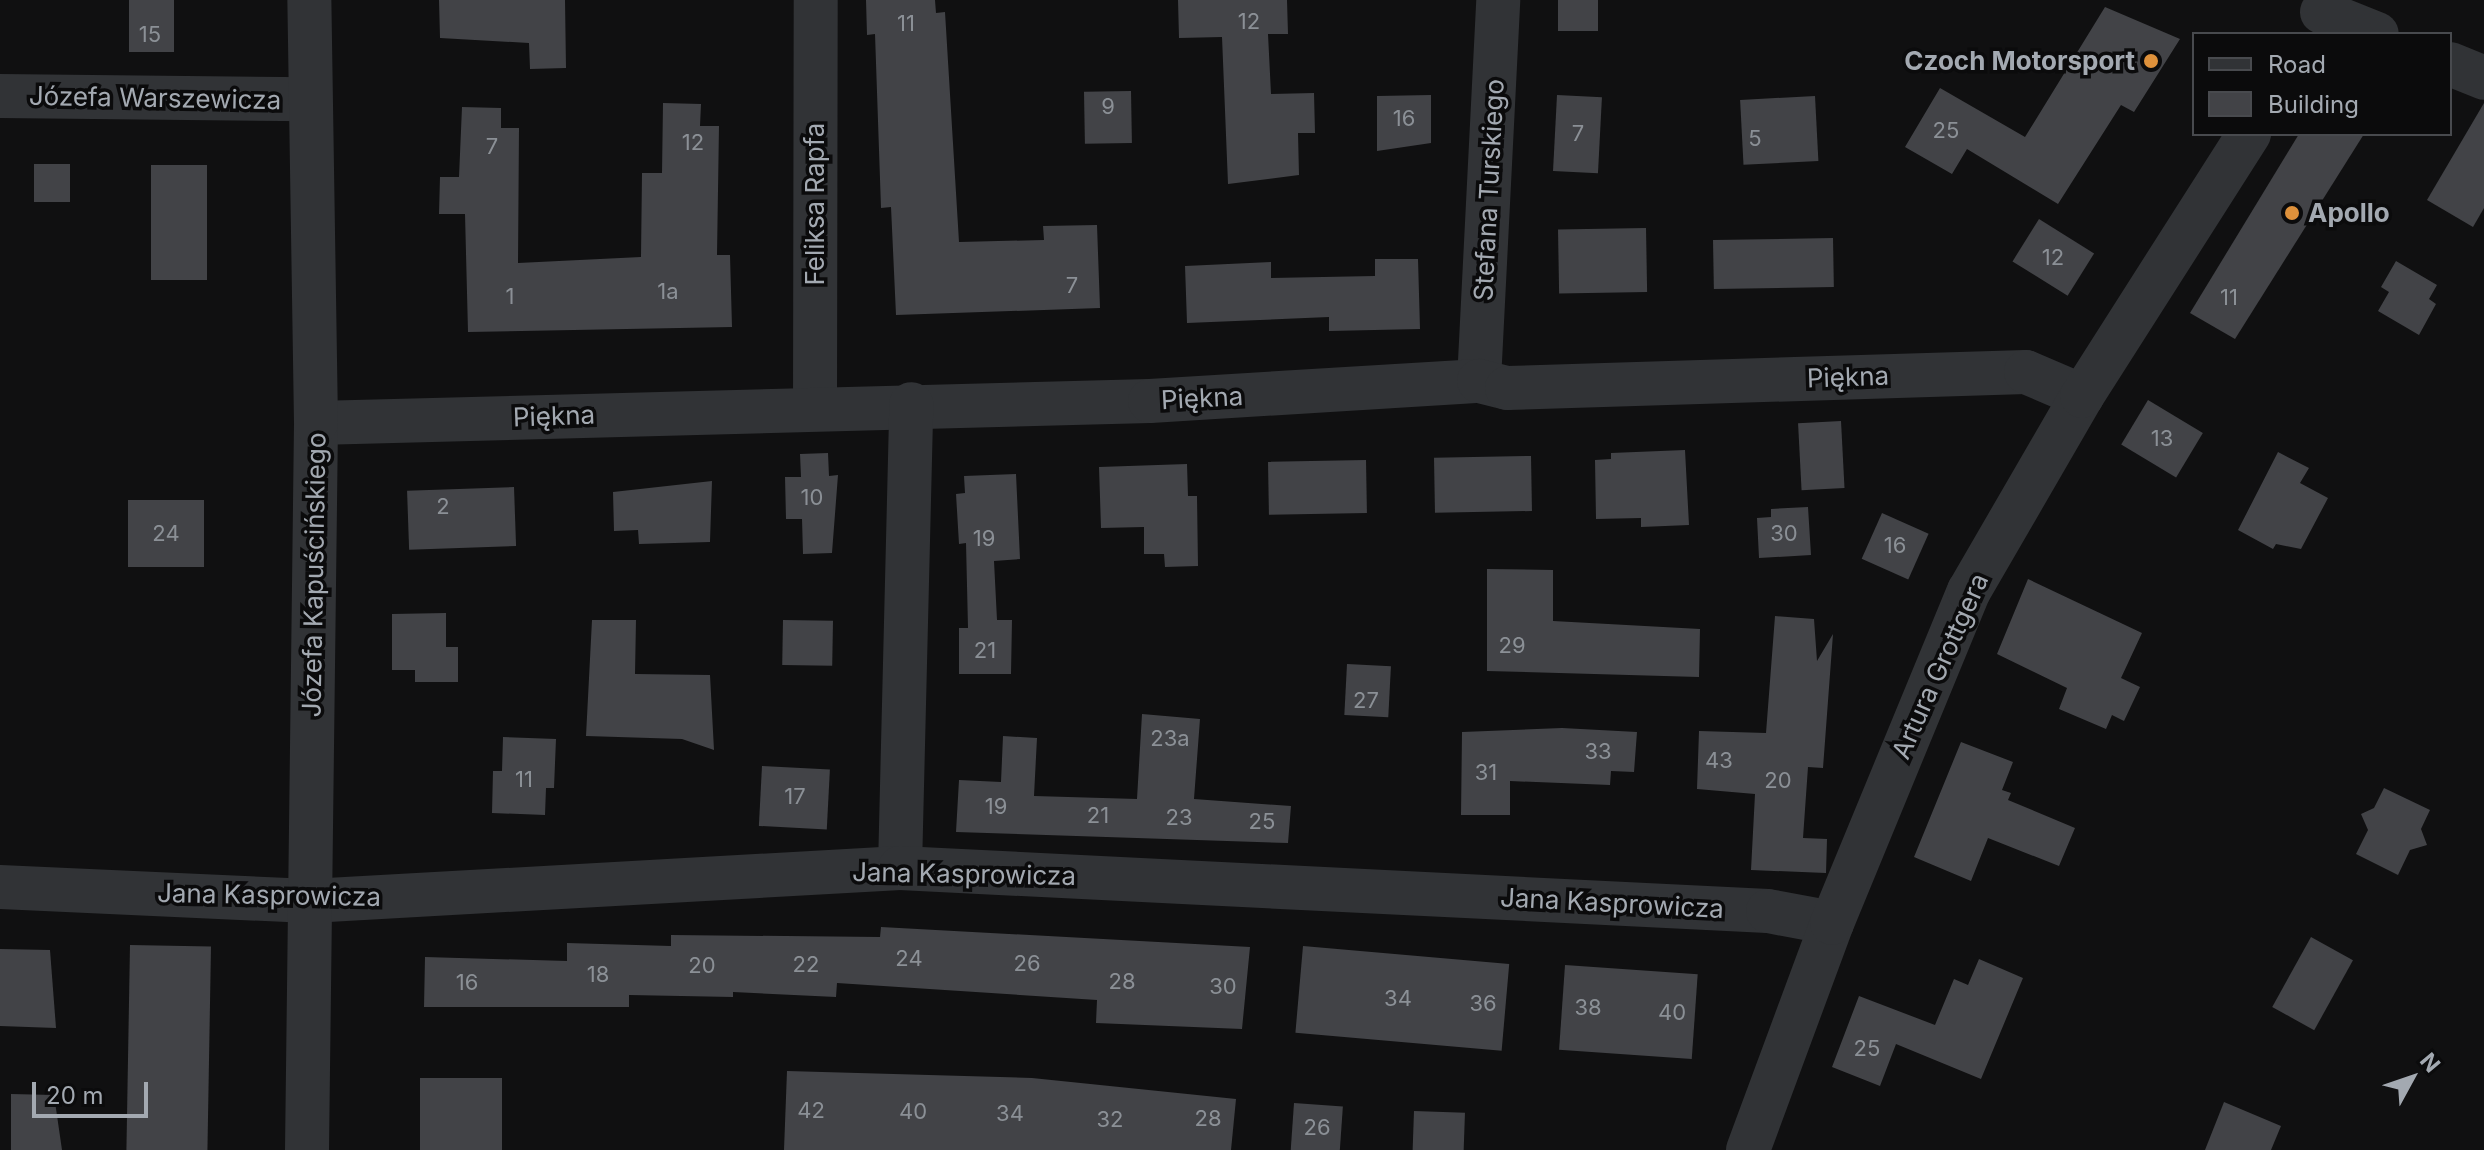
<!DOCTYPE html>
<html>
<head>
<meta charset="utf-8">
<style>
	body { margin:0 }
	#map { position:relative; width:2484px; height:1150px; overflow:hidden; background:#101011; font-family:Inter,sans-serif }
	div>[style] { position:absolute }
	[style*='--x'] { left:calc(var(--x)*1px); top:calc(var(--y)*1px); width:calc(var(--w)*1px); rotate:calc(var(--a)*1deg) }
	.building>* { inset:0; background:#424347; transform-origin:0 0 }
	.minor>* { height:44px; margin:-22px; padding:0 22px; transform-origin:22px; border-radius:22px; background:#313336 }
	.dots>* { width:22px; height:22px; translate:-50% -50%; box-sizing:border-box; border:4px solid #0b0b0c; border-radius:50% }
	span { translate:-50% -50%; white-space:nowrap; text-align:center; line-height:1.15; -webkit-text-stroke:7px #0b0b0c; paint-order:stroke }
	.number-label { font-size:22px; color:#8b9096 }
	.number-label span { -webkit-text-stroke-width:0 }
	.poi-label { font-size:26px; color:#a3a9b1; font-weight:700 }
	.right { translate:-100% -50%; text-align:right }
	.left { translate:0 -50%; text-align:left }
	.street-label { font-size:26px; color:#a3a9b1 }
	.legend { position:absolute; left:2192px; top:32px; width:260px; height:104px; box-sizing:border-box; background:#0b0b0c; border:2px solid #484a4e; margin:0; padding:10px 14px; list-style:none; font-size:24px; color:#a3a9b1 }
	.legend li { display:flex; align-items:center; gap:16px; height:40px }
	.legend b { width:40px; border:2px solid #484a4e }
	.north { position:absolute; left:2372px; top:1038px; width:80px; height:80px; -webkit-text-stroke:6px #0b0b0c; paint-order:stroke; rotate:50deg; font-size:22px; font-weight:700; line-height:32px; text-align:center; color:#a3a9b1 }
	.north::after { content:''; display:block; margin:auto; width:28px; height:36px; background:#a3a9b1; clip-path:polygon(50% 0,100% 100%,50% 72%,0 100%) }
	.scale { position:absolute; left:32px; top:1082px; width:116px; height:36px; box-sizing:border-box; border:4px solid #a3a9b1; border-top:0; padding-left:10px; font-size:24px; line-height:28px; white-space:nowrap; color:#a3a9b1; -webkit-text-stroke:6px #0b0b0c; paint-order:stroke }
</style>
</head>
<body>
<div id="map">
	<div class="building">
		<i style="left:129px;top:0;width:45px;height:52px"></i>
		<i style="clip-path:polygon(439px 0,565px 0,566px 68px,530px 69px,529px 43px,440px 38px)"></i>
		<i style="clip-path:polygon(866px 0,935px 0,936px 13px,945px 12px,959px 242px,1044px 240px,1043px 226px,1097px 225px,1100px 308px,896px 315px,891px 207px,881px 208px,875px 34px,867px 35px)"></i>
		<i style="clip-path:polygon(1178px 0,1287px 0,1288px 34px,1268px 34px,1271px 94px,1314px 93px,1315px 133px,1298px 133px,1299px 175px,1228px 184px,1222px 37px,1179px 38px)"></i>
		<i style="left:1558px;top:0;width:40px;height:31px"></i>
		<i style="clip-path:polygon(2105px 7px,2180px 39px,2134px 112px,2121px 105px,2058px 204px,1967px 149px,1952px 174px,1905px 147px,1940px 88px,2025px 137px)"></i>
		<i style="left:1131px;top:91px;width:52px;height:47px;rotate:89deg"></i>
		<i style="clip-path:polygon(1431px 95px,1431px 143px,1377px 151px,1377px 96px)"></i>
		<i style="left:1557px;top:95px;width:45px;height:76px;rotate:3deg"></i>
		<i style="left:1815px;top:96px;width:65px;height:75px;rotate:87deg"></i>
		<i style="clip-path:polygon(663px 103px,701px 104px,700px 126px,719px 126px,717px 255px,730px 255px,732px 327px,468px 332px,465px 214px,439px 214px,440px 177px,459px 177px,462px 107px,501px 108px,501px 128px,519px 128px,518px 263px,641px 257px,642px 173px,662px 173px)"></i>
		<i style="clip-path:polygon(2484px 103px,2484px 208px,2473px 227px,2427px 200px)"></i>
		<i style="clip-path:polygon(2299px 134px,2364px 134px,2235px 339px,2190px 313px)"></i>
		<i style="left:34px;top:164px;width:36px;height:38px"></i>
		<i style="left:151px;top:165px;width:56px;height:115px"></i>
		<i style="left:2039px;top:219px;width:65px;height:50px;rotate:32deg"></i>
		<i style="left:1646px;top:228px;width:64px;height:88px;rotate:89deg"></i>
		<i style="left:1833px;top:238px;width:49px;height:120px;rotate:89deg"></i>
		<i style="clip-path:polygon(1375px 259px,1418px 259px,1420px 329px,1329px 331px,1329px 317px,1187px 323px,1185px 266px,1271px 262px,1271px 278px,1375px 276px)"></i>
		<i style="clip-path:polygon(2396px 261px,2437px 285px,2429px 299px,2436px 304px,2419px 335px,2378px 311px,2389px 292px,2381px 287px)"></i>
		<i style="left:2148px;top:400px;width:64px;height:52px;rotate:31deg"></i>
		<i style="left:1841px;top:421px;width:67px;height:43px;rotate:87deg"></i>
		<i style="clip-path:polygon(1685px 450px,1689px 525px,1641px 527px,1641px 518px,1596px 519px,1595px 460px,1611px 459px,1611px 453px)"></i>
		<i style="clip-path:polygon(2278px 452px,2309px 468px,2300px 483px,2328px 498px,2301px 549px,2276px 544px,2273px 549px,2238px 530px)"></i>
		<i style="clip-path:polygon(828px 453px,829px 476px,838px 475px,832px 553px,803px 554px,802px 519px,786px 519px,785px 477px,801px 477px,800px 454px)"></i>
		<i style="left:1531px;top:456px;width:55px;height:97px;rotate:89deg"></i>
		<i style="left:1366px;top:460px;width:53px;height:98px;rotate:89deg"></i>
		<i style="clip-path:polygon(1187px 464px,1188px 496px,1197px 496px,1198px 566px,1165px 567px,1164px 554px,1144px 554px,1144px 527px,1101px 528px,1099px 467px)"></i>
		<i style="clip-path:polygon(1016px 474px,1020px 559px,994px 561px,997px 620px,1012px 620px,1011px 674px,959px 674px,959px 628px,968px 628px,966px 543px,959px 544px,956px 494px,965px 493px,964px 476px)"></i>
		<i style="clip-path:polygon(712px 481px,710px 542px,639px 544px,638px 530px,614px 531px,613px 492px)"></i>
		<i style="left:514px;top:487px;width:59px;height:107px;rotate:88deg"></i>
		<i style="left:204px;top:500px;width:67px;height:76px;rotate:90deg"></i>
		<i style="clip-path:polygon(1808px 507px,1811px 555px,1759px 558px,1757px 518px,1771px 517px,1771px 509px)"></i>
		<i style="left:1882px;top:513px;width:51px;height:50px;rotate:24deg"></i>
		<i style="clip-path:polygon(1487px 569px,1553px 570px,1553px 621px,1700px 629px,1699px 677px,1487px 671px)"></i>
		<i style="clip-path:polygon(2028px 579px,2142px 633px,2121px 678px,2140px 687px,2124px 721px,2112px 715px,2106px 729px,2059px 709px,2067px 688px,1997px 654px)"></i>
		<i style="clip-path:polygon(446px 613px,446px 647px,458px 647px,458px 682px,415px 682px,415px 670px,392px 670px,392px 614px)"></i>
		<i style="clip-path:polygon(1775px 616px,1814px 619px,1817px 661px,1833px 634px,1823px 768px,1808px 767px,1803px 838px,1827px 839px,1826px 873px,1751px 870px,1755px 794px,1697px 789px,1699px 731px,1766px 733px)"></i>
		<i style="clip-path:polygon(592px 620px,636px 620px,635px 674px,710px 675px,714px 750px,682px 739px,586px 736px)"></i>
		<i style="left:783px;top:620px;width:50px;height:45px;rotate:1deg"></i>
		<i style="left:1347px;top:664px;width:44px;height:51px;rotate:3deg"></i>
		<i style="clip-path:polygon(1142px 714px,1200px 719px,1194px 799px,1291px 806px,1288px 843px,956px 832px,959px 780px,1001px 782px,1003px 736px,1037px 738px,1034px 796px,1137px 799px)"></i>
		<i style="clip-path:polygon(1562px 728px,1637px 732px,1634px 772px,1611px 771px,1610px 785px,1510px 781px,1510px 815px,1461px 815px,1462px 732px)"></i>
		<i style="clip-path:polygon(503px 737px,556px 739px,554px 788px,546px 788px,545px 815px,492px 813px,493px 771px,502px 771px)"></i>
		<i style="clip-path:polygon(1961px 742px,2013px 762px,2002px 790px,2011px 793px,2008px 800px,2075px 828px,2059px 866px,1988px 838px,1971px 881px,1914px 857px)"></i>
		<i style="left:762px;top:766px;width:68px;height:60px;rotate:3deg"></i>
		<i style="clip-path:polygon(2384px 788px,2430px 810px,2421px 829px,2427px 845px,2410px 850px,2398px 875px,2356px 854px,2368px 830px,2361px 814px,2374px 808px)"></i>
		<i style="clip-path:polygon(881px 927px,1250px 947px,1242px 1029px,1096px 1023px,1097px 1000px,837px 983px,836px 997px,733px 992px,733px 997px,629px 995px,629px 1007px,424px 1007px,425px 957px,567px 961px,567px 943px,671px 946px,671px 935px,880px 937px)"></i>
		<i style="left:2311px;top:937px;width:48px;height:80px;rotate:29deg"></i>
		<i style="left:130px;top:945px;width:81px;height:205px;rotate:1deg"></i>
		<i style="left:1303px;top:946px;width:207px;height:87px;rotate:5deg"></i>
		<i style="clip-path:polygon(0 949px,50px 950px,56px 1028px,0 1026px)"></i>
		<i style="clip-path:polygon(1979px 959px,2023px 978px,1981px 1079px,1896px 1044px,1880px 1086px,1832px 1067px,1859px 996px,1935px 1025px,1954px 979px,1968px 985px)"></i>
		<i style="left:1565px;top:965px;width:133px;height:85px;rotate:4deg"></i>
		<i style="clip-path:polygon(787px 1071px,1032px 1078px,1236px 1099px,1231px 1150px,784px 1150px)"></i>
		<i style="left:420px;top:1078px;width:82px;height:72px"></i>
		<i style="clip-path:polygon(11px 1094px,54px 1095px,62px 1150px,11px 1150px)"></i>
		<i style="clip-path:polygon(2224px 1102px,2281px 1126px,2271px 1150px,2205px 1150px)"></i>
		<i style="left:1294px;top:1103px;width:49px;height:47px;rotate:4deg"></i>
		<i style="left:1414px;top:1111px;width:51px;height:39px;rotate:2deg"></i>
	</div>
	<div class="minor">
		<i style="--x:2322;--y:12;--w:59;--a:21.8"></i>
		<i style="--x:2450;--y:64;--w:37;--a:22"></i>
		<i style="--x:0;--y:96;--w:310;--a:0.6"></i>
		<i style="--x:1479;--y:381;--w:381;--a:-87.1"></i>
		<i style="--x:815;--y:408;--w:408;--a:-89.9"></i>
		<i style="--x:316;--y:423;--w:834;--a:-1.51"></i>
		<i style="--x:1150;--y:401;--w:330;--a:-3.5"></i>
		<i style="--x:1479;--y:381;--w:29;--a:14"></i>
		<i style="--x:1507;--y:388;--w:519;--a:-1.77"></i>
		<i style="--x:2026;--y:372;--w:61;--a:23.2"></i>
		<i style="--x:900;--y:868;--w:464;--a:-88.6"></i>
		<i style="--x:0;--y:887;--w:310;--a:2.6"></i>
		<i style="--x:310;--y:901;--w:591;--a:-3.2"></i>
		<i style="--x:900;--y:868;--w:869;--a:2.84"></i>
		<i style="--x:1768;--y:911;--w:65;--a:10.6"></i>
		<i style="--x:307;--y:1150;--w:727;--a:-89.29"></i>
		<i style="--x:316;--y:423;--w:423;--a:-90.9"></i>
		<i style="--x:1748;--y:1150;--w:242;--a:-69.7"></i>
		<i style="--x:1832;--y:923;--w:359;--a:-67.6"></i>
		<i style="--x:1969;--y:591;--w:225;--a:-59.9"></i>
		<i style="--x:2082;--y:396;--w:311;--a:-57.5"></i>
	</div>
	<div class="dots">
		<i style="left:2151px;top:61px;background:#de913b"></i>
		<i style="left:2292px;top:213px;background:#de913b"></i>
	</div>
	<div class="number-label">
		<span style="left:1249px;top:22px">12</span>
		<span style="left:906px;top:24px">11</span>
		<span style="left:150px;top:35px">15</span>
		<span style="left:1108px;top:107px">9</span>
		<span style="left:1404px;top:119px">16</span>
		<span style="left:1946px;top:131px">25</span>
		<span style="left:1578px;top:134px">7</span>
		<span style="left:1755px;top:139px">5</span>
		<span style="left:693px;top:143px">12</span>
		<span style="left:492px;top:147px">7</span>
		<span style="left:2053px;top:258px">12</span>
		<span style="left:1072px;top:286px">7</span>
		<span style="left:668px;top:292px">1a</span>
		<span style="left:510px;top:297px">1</span>
		<span style="left:2229px;top:298px">11</span>
		<span style="left:2162px;top:439px">13</span>
		<span style="left:812px;top:498px">10</span>
		<span style="left:443px;top:507px">2</span>
		<span style="left:166px;top:534px">24</span>
		<span style="left:1784px;top:534px">30</span>
		<span style="left:984px;top:539px">19</span>
		<span style="left:1895px;top:546px">16</span>
		<span style="left:1512px;top:646px">29</span>
		<span style="left:985px;top:651px">21</span>
		<span style="left:1366px;top:701px">27</span>
		<span style="left:1170px;top:739px">23a</span>
		<span style="left:1598px;top:752px">33</span>
		<span style="left:1719px;top:761px">43</span>
		<span style="left:1486px;top:773px">31</span>
		<span style="left:524px;top:780px">11</span>
		<span style="left:1778px;top:781px">20</span>
		<span style="left:795px;top:797px">17</span>
		<span style="left:996px;top:807px">19</span>
		<span style="left:1098px;top:816px">21</span>
		<span style="left:1179px;top:818px">23</span>
		<span style="left:1262px;top:822px">25</span>
		<span style="left:909px;top:959px">24</span>
		<span style="left:1027px;top:964px">26</span>
		<span style="left:806px;top:965px">22</span>
		<span style="left:702px;top:966px">20</span>
		<span style="left:598px;top:975px">18</span>
		<span style="left:1122px;top:982px">28</span>
		<span style="left:467px;top:983px">16</span>
		<span style="left:1223px;top:987px">30</span>
		<span style="left:1398px;top:999px">34</span>
		<span style="left:1483px;top:1004px">36</span>
		<span style="left:1588px;top:1008px">38</span>
		<span style="left:1672px;top:1013px">40</span>
		<span style="left:1867px;top:1049px">25</span>
		<span style="left:811px;top:1111px">42</span>
		<span style="left:913px;top:1112px">40</span>
		<span style="left:1010px;top:1114px">34</span>
		<span style="left:1208px;top:1119px">28</span>
		<span style="left:1110px;top:1120px">32</span>
		<span style="left:1317px;top:1128px">26</span>
	</div>
	<div class="poi-label">
		<span class="right" style="left:2135px;top:61px">Czoch Motorsport</span>
		<span class="left" style="left:2308px;top:213px">Apollo</span>
	</div>
	<div class="street-label">
		<span style="left:155px;top:98px;rotate:1deg">Józefa Warszewicza</span>
		<span style="left:1489px;top:190px;rotate:-87deg">Stefana Turskiego</span>
		<span style="left:815px;top:204px;rotate:-90deg">Feliksa Rapfa</span>
		<span style="left:1848px;top:377px;rotate:-2deg">Piękna</span>
		<span style="left:1202px;top:398px;rotate:-3deg">Piękna</span>
		<span style="left:554px;top:416px;rotate:-2deg">Piękna</span>
		<span style="left:314px;top:575px;rotate:-89deg">Józefa Kapuścińskiego</span>
		<span style="left:1940px;top:666px;rotate:-66deg">Artura Grottgera</span>
		<span style="left:964px;top:874px;rotate:1deg">Jana Kasprowicza</span>
		<span style="left:269px;top:895px;rotate:1deg">Jana Kasprowicza</span>
		<span style="left:1612px;top:903px;rotate:3deg">Jana Kasprowicza</span>
	</div>
	<ul class="legend">
	<li><b style="height:10px;background:#313336"></b>Road</li>
	<li><b style="height:22px;background:#424347"></b>Building</li>
	</ul>
	<div class="north">N</div>
	<div class="scale">20 m</div>
</div>
</body>
</html>
